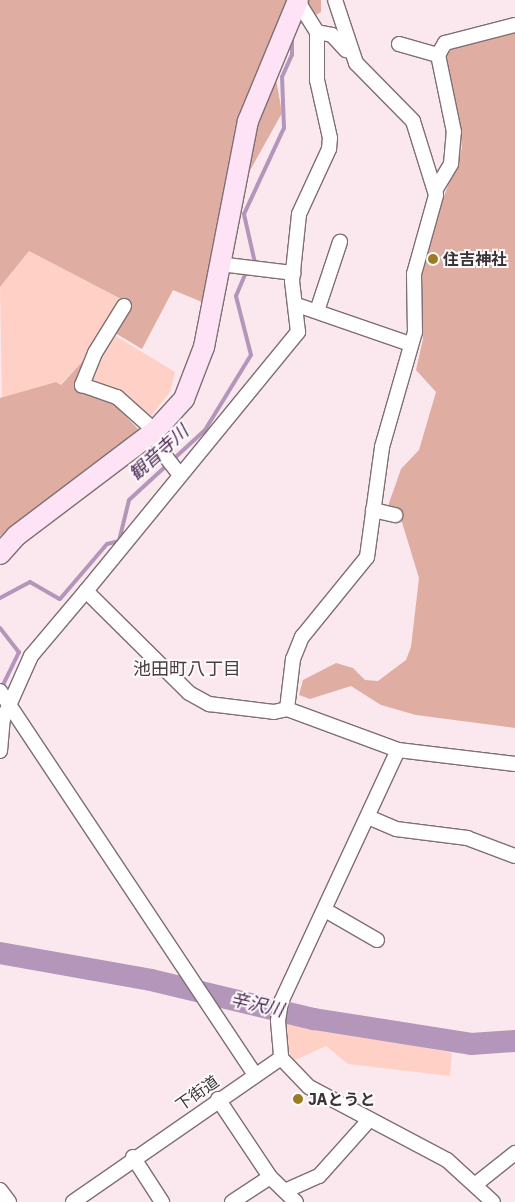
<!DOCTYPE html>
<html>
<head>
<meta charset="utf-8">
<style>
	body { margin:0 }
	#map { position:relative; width:515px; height:1202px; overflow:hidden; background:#fae8ee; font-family:"IBM Plex Sans","Noto Sans JP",sans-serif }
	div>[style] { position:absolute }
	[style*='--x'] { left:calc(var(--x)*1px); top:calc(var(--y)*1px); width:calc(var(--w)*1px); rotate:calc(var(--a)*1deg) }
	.green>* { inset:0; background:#ffd1c6 }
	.forest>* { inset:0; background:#dfada1 }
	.stream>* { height:4px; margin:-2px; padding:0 2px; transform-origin:2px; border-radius:2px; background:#b396ba }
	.river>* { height:22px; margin:-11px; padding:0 11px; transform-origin:11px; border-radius:11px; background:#b396ba }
	.roads { filter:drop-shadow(1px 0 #7e6f73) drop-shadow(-1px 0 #7e6f73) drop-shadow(0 1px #7e6f73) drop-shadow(0 -1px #7e6f73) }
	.street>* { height:14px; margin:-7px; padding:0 7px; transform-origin:7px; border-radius:7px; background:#fff }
	.secondary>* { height:20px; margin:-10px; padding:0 10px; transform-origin:10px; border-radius:10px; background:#fde3f5 }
	.dots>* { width:14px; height:14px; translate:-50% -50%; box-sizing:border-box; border:2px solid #fdfafb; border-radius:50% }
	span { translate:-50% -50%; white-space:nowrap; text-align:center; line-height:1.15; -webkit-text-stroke:4px #fdfafb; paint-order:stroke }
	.poi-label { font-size:16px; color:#393335; font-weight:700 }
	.left { translate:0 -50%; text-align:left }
	.street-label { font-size:16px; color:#393335 }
	.water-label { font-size:18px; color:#4b2554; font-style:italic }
	.neighbourhood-label { font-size:18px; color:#4b3d42 }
</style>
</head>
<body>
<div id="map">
	<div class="green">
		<i style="clip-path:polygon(29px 251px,123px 300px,90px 353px,60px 385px,56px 382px,2px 399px,0 287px)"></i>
		<i style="clip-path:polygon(111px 333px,175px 372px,170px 392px,151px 416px,117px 397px,82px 385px)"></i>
		<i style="clip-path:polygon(284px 1020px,452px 1053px,450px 1076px,348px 1064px,326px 1046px,291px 1062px)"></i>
	</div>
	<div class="forest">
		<i style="clip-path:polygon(0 0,321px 0,321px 12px,299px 25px,289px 44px,276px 79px,282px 113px,238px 192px,234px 224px,202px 302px,173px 290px,142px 349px,115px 333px,123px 300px,29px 251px,0 287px)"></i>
		<i style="clip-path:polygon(515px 32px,515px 728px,416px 715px,381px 705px,351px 686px,310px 699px,299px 695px,303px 680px,336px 663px,353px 668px,365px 680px,378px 681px,406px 660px,411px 647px,419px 578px,401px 519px,388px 506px,401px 469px,419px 450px,436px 392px,416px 370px,423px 339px,418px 295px,422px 255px,462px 148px,445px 58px,453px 47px)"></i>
		<i style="clip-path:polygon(90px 353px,81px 392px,115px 405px,139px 430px,0 536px,0 398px,56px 382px,61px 385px)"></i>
	</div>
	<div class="stream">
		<i style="--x:255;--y:263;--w:50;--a:-102.7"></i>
		<i style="--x:244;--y:214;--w:95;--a:-65.1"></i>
		<i style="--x:284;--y:128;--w:51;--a:-92.2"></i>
		<i style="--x:282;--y:77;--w:24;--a:-66"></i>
		<i style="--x:292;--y:55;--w:21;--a:-90"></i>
		<i style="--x:0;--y:598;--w:34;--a:-28"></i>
		<i style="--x:30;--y:582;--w:34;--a:30"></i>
		<i style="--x:60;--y:599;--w:72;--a:-49.5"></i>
		<i style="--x:107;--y:544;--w:12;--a:-14"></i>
		<i style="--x:119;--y:541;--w:42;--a:-76.3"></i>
		<i style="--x:129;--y:500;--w:103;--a:-42.6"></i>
		<i style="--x:205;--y:430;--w:88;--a:-58.5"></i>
		<i style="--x:251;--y:355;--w:61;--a:-104.3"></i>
		<i style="--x:236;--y:296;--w:23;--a:-67"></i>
		<i style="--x:0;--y:628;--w:31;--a:52"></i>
		<i style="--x:19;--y:652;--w:41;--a:115.9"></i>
	</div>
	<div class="river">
		<i style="--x:0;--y:953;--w:153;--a:10.1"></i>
		<i style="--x:151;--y:980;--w:168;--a:13.5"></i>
		<i style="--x:314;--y:1019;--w:159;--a:9"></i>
		<i style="--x:471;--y:1044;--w:44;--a:-3.9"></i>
	</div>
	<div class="roads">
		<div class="street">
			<i style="--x:317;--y:32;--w:15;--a:11"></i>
			<i style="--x:332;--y:35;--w:21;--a:47"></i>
			<i style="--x:399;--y:44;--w:41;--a:15.8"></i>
			<i style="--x:436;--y:189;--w:29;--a:-59"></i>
			<i style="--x:451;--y:164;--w:32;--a:-85"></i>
			<i style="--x:454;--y:132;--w:79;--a:-101.7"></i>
			<i style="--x:438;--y:55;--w:14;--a:-60"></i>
			<i style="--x:445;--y:43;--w:72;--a:-14.4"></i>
			<i style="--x:219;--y:264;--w:75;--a:6.9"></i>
			<i style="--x:297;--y:305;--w:120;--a:19"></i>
			<i style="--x:124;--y:306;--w:55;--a:121.7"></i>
			<i style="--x:95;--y:353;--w:35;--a:112"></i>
			<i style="--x:82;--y:385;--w:37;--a:19"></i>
			<i style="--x:117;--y:397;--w:51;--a:41.8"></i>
			<i style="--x:155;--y:431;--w:22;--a:72"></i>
			<i style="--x:162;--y:452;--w:28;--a:52"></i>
			<i style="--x:317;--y:311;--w:73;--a:-71.6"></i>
			<i style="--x:373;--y:510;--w:23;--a:13"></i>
			<i style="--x:86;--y:591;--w:335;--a:-50.7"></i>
			<i style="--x:298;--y:332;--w:51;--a:-96.7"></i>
			<i style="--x:292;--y:281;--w:67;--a:-84"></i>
			<i style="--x:299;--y:214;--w:72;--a:-65.2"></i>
			<i style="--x:329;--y:149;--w:11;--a:-85"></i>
			<i style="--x:330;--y:138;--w:59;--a:-102.6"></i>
			<i style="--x:317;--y:80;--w:48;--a:-90"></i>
			<i style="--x:317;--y:32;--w:36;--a:-122"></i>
			<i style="--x:0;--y:691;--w:460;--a:56.4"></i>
			<i style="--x:287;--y:709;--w:50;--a:-83.2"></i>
			<i style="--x:293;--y:659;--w:24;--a:-68"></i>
			<i style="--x:302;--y:637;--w:103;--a:-50.9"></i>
			<i style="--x:367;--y:557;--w:111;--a:-82.2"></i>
			<i style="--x:382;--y:447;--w:120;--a:-74"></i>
			<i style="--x:415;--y:332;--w:58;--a:-91"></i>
			<i style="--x:414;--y:274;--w:82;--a:-74.4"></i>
			<i style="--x:436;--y:195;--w:77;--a:-107.3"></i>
			<i style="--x:413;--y:121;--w:81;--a:-134.5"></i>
			<i style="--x:356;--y:63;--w:66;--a:-108.4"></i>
			<i style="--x:398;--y:750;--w:278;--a:114.9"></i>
			<i style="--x:281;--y:1002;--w:19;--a:99"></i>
			<i style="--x:278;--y:1021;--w:37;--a:85"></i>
			<i style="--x:281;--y:1058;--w:40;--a:46"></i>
			<i style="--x:309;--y:1087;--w:156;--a:27.9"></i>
			<i style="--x:447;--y:1160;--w:62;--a:42.4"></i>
			<i style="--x:0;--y:751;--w:32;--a:-85"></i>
			<i style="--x:3;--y:719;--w:69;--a:-66"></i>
			<i style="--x:31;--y:656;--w:85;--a:-49.8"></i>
			<i style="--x:86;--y:591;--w:145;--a:44.7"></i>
			<i style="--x:189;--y:693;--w:23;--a:29"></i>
			<i style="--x:209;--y:704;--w:65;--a:7"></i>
			<i style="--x:274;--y:712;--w:13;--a:-13"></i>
			<i style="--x:287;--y:709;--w:118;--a:20.3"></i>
			<i style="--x:398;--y:750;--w:118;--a:6.8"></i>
			<i style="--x:368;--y:817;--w:30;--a:23"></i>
			<i style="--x:396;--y:829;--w:72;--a:7.2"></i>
			<i style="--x:467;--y:838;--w:51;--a:20.6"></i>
			<i style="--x:325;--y:910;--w:60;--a:30"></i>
			<i style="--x:218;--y:1099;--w:94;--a:56.3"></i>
			<i style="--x:270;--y:1177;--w:36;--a:44"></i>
			<i style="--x:133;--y:1157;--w:54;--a:57.2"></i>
			<i style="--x:476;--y:1184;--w:50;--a:-38.5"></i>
			<i style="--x:0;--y:1190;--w:15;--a:53"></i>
			<i style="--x:285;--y:1191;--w:37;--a:-24"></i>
			<i style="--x:319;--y:1176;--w:76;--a:-48.2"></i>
			<i style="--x:73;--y:1202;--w:253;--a:-34.7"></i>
			<i style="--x:232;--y:1202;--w:45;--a:-33.3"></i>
		</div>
		<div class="secondary">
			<i style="--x:0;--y:554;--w:24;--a:-48"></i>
			<i style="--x:16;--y:536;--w:174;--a:-37.1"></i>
			<i style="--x:155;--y:431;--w:43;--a:-47.8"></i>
			<i style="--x:184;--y:399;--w:56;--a:-69"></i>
			<i style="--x:204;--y:347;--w:230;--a:-79"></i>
			<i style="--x:248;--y:121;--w:131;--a:-67.5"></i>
		</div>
	</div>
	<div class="dots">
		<i style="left:433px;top:259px;background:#9a7c25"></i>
		<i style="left:298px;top:1099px;background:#9a7c25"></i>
	</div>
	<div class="poi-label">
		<span class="left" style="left:443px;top:259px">住吉神社</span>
		<span class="left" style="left:308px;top:1099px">JAとうと</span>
	</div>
	<div class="street-label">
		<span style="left:197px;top:1093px;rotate:-35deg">下街道</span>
	</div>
	<div class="water-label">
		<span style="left:159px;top:453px;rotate:-42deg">観音寺川</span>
		<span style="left:257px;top:1005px;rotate:13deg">辛沢川</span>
	</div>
	<div class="neighbourhood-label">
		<span style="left:187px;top:669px">池田町八丁目</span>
	</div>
</div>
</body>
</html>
